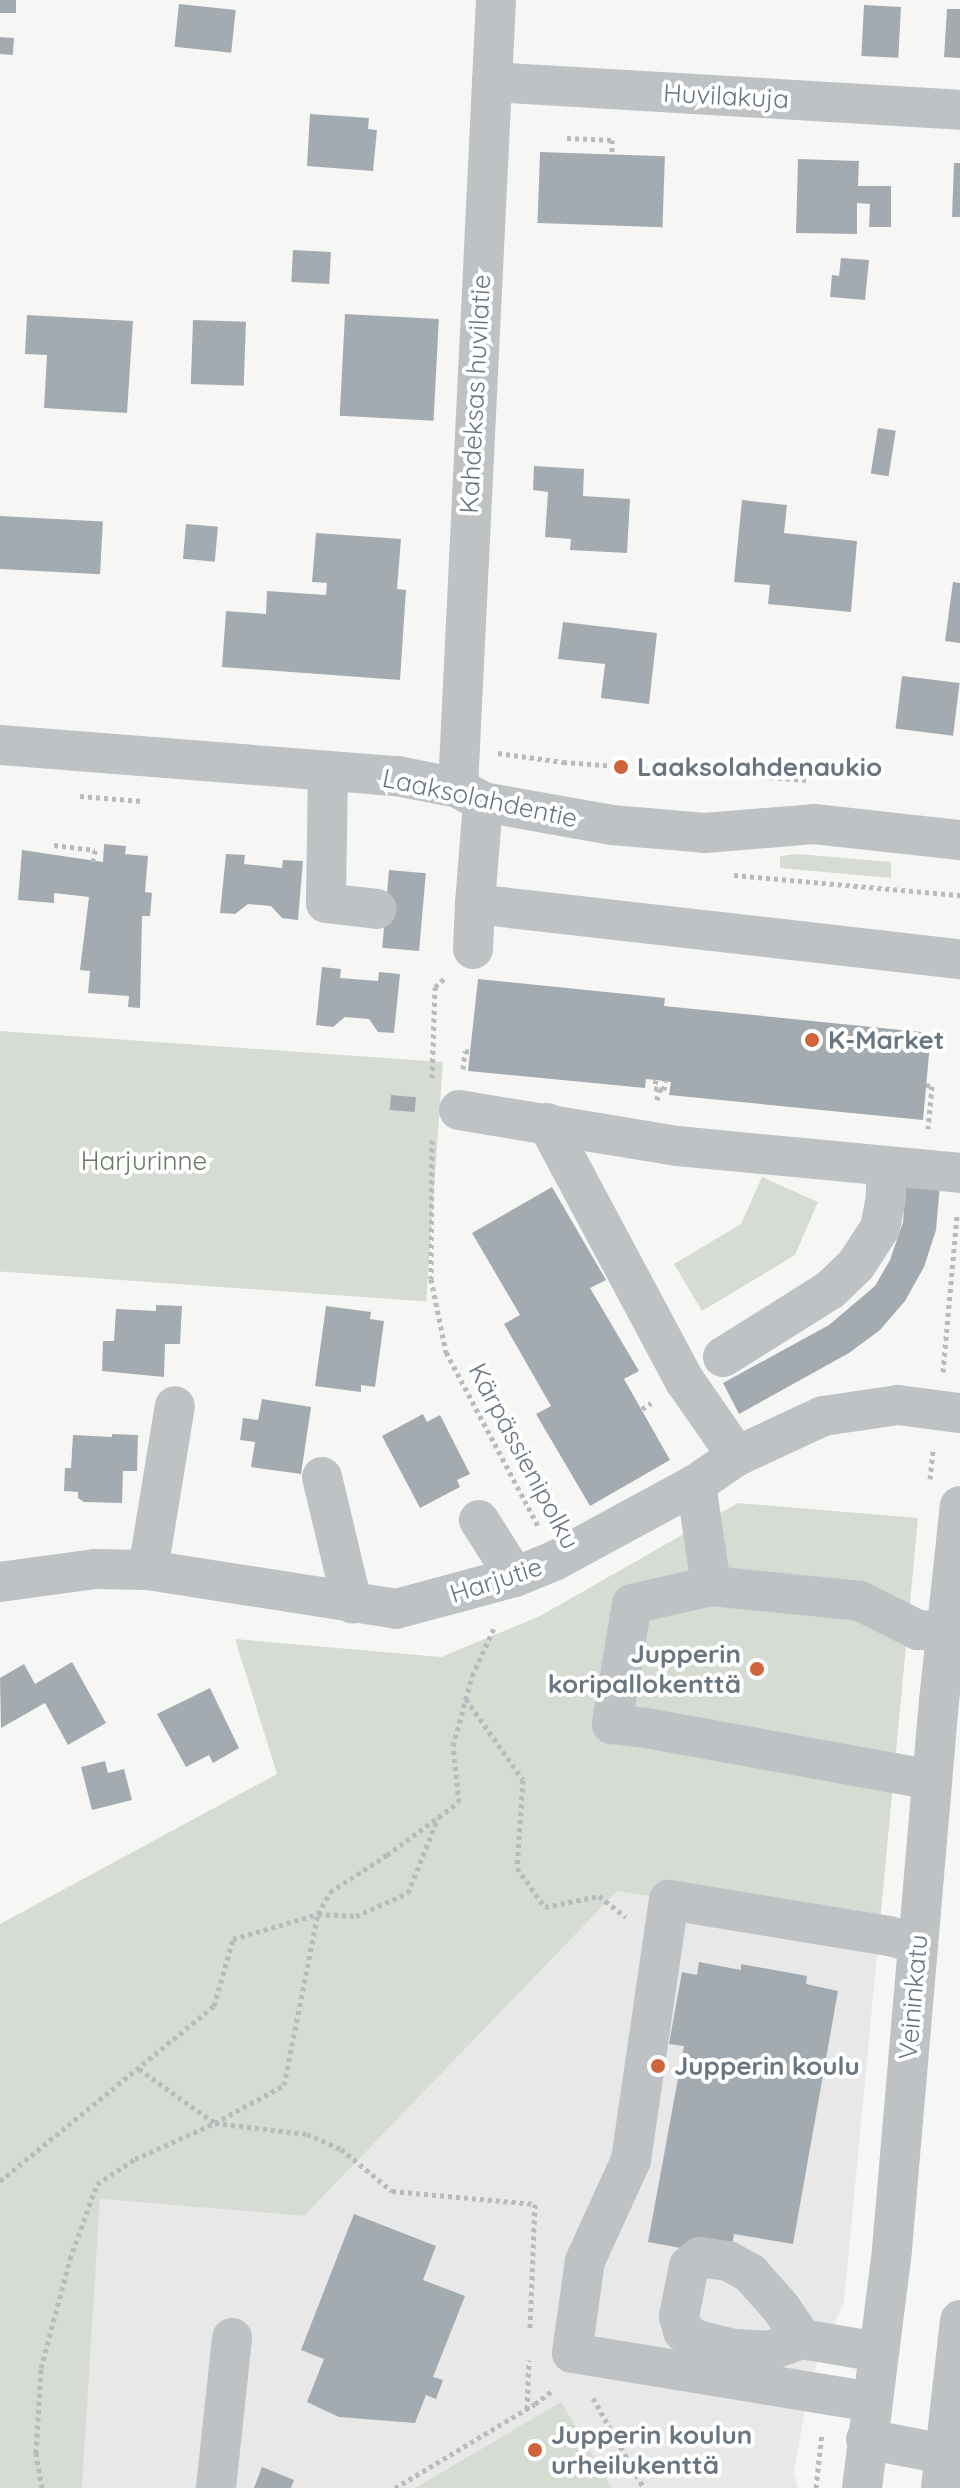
<!DOCTYPE html>
<html>
<head>
<meta charset="utf-8">
<style>
	body { margin:0 }
	#map { position:relative; width:960px; height:2488px; overflow:hidden; background:#f6f7f4; font-family:Quicksand,sans-serif }
	div>[style] { position:absolute }
	[style*='--x'] { left:calc(var(--x)*1px); top:calc(var(--y)*1px); width:calc(var(--w)*1px); rotate:calc(var(--a)*1deg) }
	.built>* { inset:0; background:#e7e8e7 }
	.green>* { inset:0; background:#d6dbd4; transform-origin:0 0 }
	.building>* { inset:0; background:#a4abb0; transform-origin:0 0 }
	.path>* { height:5px; margin-top:-2.5px; transform-origin:0; background:repeating-linear-gradient(90deg,#b8bbbd 0 4px,transparent 0 8px) }
	.minor>* { height:40px; margin:-20px; padding:0 20px; transform-origin:20px; border-radius:20px; background:#bec2c5 }
	.dots>* { width:22px; height:22px; translate:-50% -50%; box-sizing:border-box; border:4px solid #fff; border-radius:50% }
	span { translate:-50% -50%; white-space:nowrap; text-align:center; line-height:1.15; -webkit-text-stroke:8px #fff; paint-order:stroke }
	.street-label { font-size:26px; color:#697682 }
	.poi-label { font-size:26px; color:#697682; font-weight:700 }
	.left { translate:0 -50%; text-align:left }
	.right { translate:-100% -50%; text-align:right }
	.park-label { font-size:26px; color:#6a7967 }
</style>
</head>
<body>
<div id="map">
	<div class="built">
		<i style="clip-path:polygon(616px 1891px,879px 1933px,844px 2302px,810px 2380px,794px 2473px,798px 2488px,82px 2488px,100px 2199px,304px 2216px)"></i>
	</div>
	<div class="green">
		<i style="clip-path:polygon(798px 854px,891px 862px,891px 878px,780px 868px,780px 856px)"></i>
		<i style="left:0;top:1031px;width:444px;height:240px;rotate:4deg"></i>
		<i style="clip-path:polygon(762px 1177px,818px 1202px,795px 1255px,702px 1311px,674px 1264px,741px 1224px)"></i>
		<i style="clip-path:polygon(738px 1503px,918px 1518px,879px 1933px,617px 1891px,304px 2216px,100px 2199px,82px 2488px,0 2488px,0 1924px,277px 1774px,235px 1639px,441px 1657px,540px 1616px)"></i>
		<i style="clip-path:polygon(561px 2402px,612px 2488px,415px 2488px,546px 2411px)"></i>
	</div>
	<div class="building">
		<i style="left:0;top:0;width:16px;height:13px"></i>
		<i style="left:179px;top:4px;width:57px;height:43px;rotate:6deg"></i>
		<i style="left:864px;top:5px;width:37px;height:51px;rotate:3deg"></i>
		<i style="clip-path:polygon(947px 9px,960px 9px,960px 58px,944px 57px)"></i>
		<i style="left:0;top:37px;width:14px;height:17px;rotate:4deg"></i>
		<i style="clip-path:polygon(310px 114px,369px 118px,368px 129px,377px 130px,373px 171px,307px 166px)"></i>
		<i style="left:540px;top:152px;width:125px;height:71px;rotate:2deg"></i>
		<i style="clip-path:polygon(798px 159px,859px 161px,858px 186px,891px 186px,891px 227px,869px 227px,870px 204px,857px 203px,857px 234px,796px 233px)"></i>
		<i style="clip-path:polygon(954px 163px,960px 163px,960px 217px,952px 217px)"></i>
		<i style="left:293px;top:250px;width:38px;height:32px;rotate:3deg"></i>
		<i style="clip-path:polygon(841px 258px,869px 260px,865px 300px,830px 297px,832px 275px,839px 276px)"></i>
		<i style="left:345px;top:314px;width:94px;height:102px;rotate:3deg"></i>
		<i style="clip-path:polygon(27px 315px,133px 321px,127px 413px,44px 408px,47px 355px,25px 354px)"></i>
		<i style="left:193px;top:320px;width:53px;height:64px;rotate:2deg"></i>
		<i style="left:878px;top:428px;width:18px;height:46px;rotate:9deg"></i>
		<i style="clip-path:polygon(534px 466px,584px 469px,583px 496px,630px 499px,627px 553px,570px 550px,571px 539px,545px 537px,548px 492px,533px 490px)"></i>
		<i style="clip-path:polygon(742px 500px,787px 505px,784px 533px,857px 541px,851px 612px,768px 604px,770px 585px,734px 582px)"></i>
		<i style="left:0;top:516px;width:103px;height:53px;rotate:3deg"></i>
		<i style="left:186px;top:524px;width:32px;height:35px;rotate:5deg"></i>
		<i style="clip-path:polygon(316px 533px,401px 539px,397px 589px,406px 590px,400px 680px,222px 667px,226px 611px,266px 614px,267px 591px,326px 595px,327px 583px,312px 582px)"></i>
		<i style="clip-path:polygon(953px 582px,960px 583px,960px 643px,945px 641px)"></i>
		<i style="clip-path:polygon(563px 622px,657px 633px,649px 704px,601px 698px,605px 664px,558px 659px)"></i>
		<i style="left:902px;top:676px;width:58px;height:53px;rotate:7deg"></i>
		<i style="clip-path:polygon(104px 844px,126px 846px,125px 854px,148px 856px,145px 892px,152px 893px,150px 916px,142px 916px,140px 1008px,128px 1007px,129px 996px,88px 993px,90px 971px,80px 970px,89px 897px,54px 893px,54px 903px,18px 900px,22px 850px,103px 862px)"></i>
		<i style="clip-path:polygon(226px 854px,245px 855px,244px 864px,282px 868px,283px 860px,303px 861px,298px 920px,282px 918px,271px 906px,248px 904px,235px 914px,220px 913px)"></i>
		<i style="left:389px;top:870px;width:37px;height:78px;rotate:5deg"></i>
		<i style="clip-path:polygon(322px 967px,341px 969px,340px 978px,378px 981px,379px 972px,400px 974px,394px 1033px,378px 1032px,369px 1019px,345px 1017px,333px 1027px,316px 1025px)"></i>
		<i style="clip-path:polygon(478px 979px,665px 998px,664px 1006px,931px 1033px,923px 1120px,669px 1095px,671px 1082px,656px 1080px,646px 1079px,645px 1088px,468px 1071px)"></i>
		<i style="left:391px;top:1095px;width:25px;height:15px;rotate:5deg"></i>
		<i style="clip-path:polygon(906px 1182px,940px 1185px,936px 1230px,924px 1267px,905px 1301px,880px 1330px,849px 1353px,739px 1414px,723px 1383px,829px 1325px,875px 1286px,890px 1260px,903px 1222px)"></i>
		<i style="clip-path:polygon(552px 1187px,606px 1280px,590px 1288px,639px 1371px,624px 1379px,670px 1460px,590px 1506px,536px 1414px,551px 1406px,504px 1324px,520px 1315px,472px 1233px)"></i>
		<i style="clip-path:polygon(156px 1305px,182px 1306px,180px 1344px,165px 1344px,164px 1377px,102px 1371px,103px 1341px,114px 1341px,116px 1309px,156px 1311px)"></i>
		<i style="clip-path:polygon(326px 1306px,371px 1312px,370px 1319px,384px 1321px,375px 1387px,361px 1385px,361px 1392px,315px 1386px)"></i>
		<i style="clip-path:polygon(262px 1399px,311px 1407px,301px 1474px,251px 1467px,255px 1442px,240px 1440px,243px 1418px,258px 1420px)"></i>
		<i style="clip-path:polygon(423px 1414px,427px 1422px,440px 1415px,470px 1474px,457px 1480px,460px 1487px,420px 1508px,382px 1436px)"></i>
		<i style="clip-path:polygon(112px 1434px,138px 1435px,137px 1471px,123px 1471px,122px 1503px,84px 1502px,78px 1498px,78px 1492px,64px 1491px,65px 1468px,71px 1468px,73px 1435px,112px 1437px)"></i>
		<i style="clip-path:polygon(72px 1662px,106px 1723px,68px 1745px,45px 1703px,1px 1728px,0 1678px,24px 1664px,35px 1684px)"></i>
		<i style="clip-path:polygon(210px 1688px,239px 1748px,213px 1763px,209px 1755px,186px 1767px,157px 1714px)"></i>
		<i style="clip-path:polygon(105px 1761px,108px 1773px,124px 1769px,132px 1800px,92px 1810px,81px 1767px)"></i>
		<i style="clip-path:polygon(699px 1962px,741px 1970px,741px 1964px,807px 1976px,806px 1984px,838px 1991px,793px 2244px,734px 2234px,730px 2257px,648px 2242px,684px 2046px,669px 2044px,682px 1972px,697px 1975px)"></i>
		<i style="clip-path:polygon(354px 2214px,436px 2246px,423px 2280px,465px 2296px,433px 2377px,443px 2380px,436px 2399px,426px 2395px,415px 2423px,339px 2417px,307px 2402px,324px 2359px,301px 2350px)"></i>
		<i style="clip-path:polygon(262px 2467px,294px 2480px,291px 2488px,254px 2488px)"></i>
	</div>
	<div class="path">
		<i style="--x:567;--y:138;--w:45;--a:2.5"></i>
		<i style="--x:612;--y:140;--w:15;--a:90"></i>
		<i style="--x:498;--y:753;--w:66;--a:7.9"></i>
		<i style="--x:563;--y:762;--w:245;--a:4.2"></i>
		<i style="--x:80;--y:796;--w:62;--a:4.6"></i>
		<i style="--x:54;--y:845;--w:41;--a:7"></i>
		<i style="--x:95;--y:850;--w:12;--a:99"></i>
		<i style="--x:734;--y:875;--w:227;--a:5.1"></i>
		<i style="--x:463;--y:1069;--w:18;--a:-84"></i>
		<i style="--x:465;--y:1051;--w:5;--a:11"></i>
		<i style="--x:432;--y:1078;--w:91;--a:-88.1"></i>
		<i style="--x:435;--y:987;--w:15;--a:-42"></i>
		<i style="--x:656;--y:1080;--w:8;--a:104"></i>
		<i style="--x:654;--y:1088;--w:5;--a:11"></i>
		<i style="--x:926;--y:1085;--w:6;--a:9"></i>
		<i style="--x:932;--y:1086;--w:43;--a:95.3"></i>
		<i style="--x:657;--y:1100;--w:11;--a:-80"></i>
		<i style="--x:659;--y:1089;--w:5;--a:11"></i>
		<i style="--x:664;--y:1090;--w:9;--a:-84"></i>
		<i style="--x:432;--y:1140;--w:139;--a:90.4"></i>
		<i style="--x:431;--y:1279;--w:75;--a:78.4"></i>
		<i style="--x:446;--y:1352;--w:197;--a:62.1"></i>
		<i style="--x:943;--y:1372;--w:158;--a:-84.9"></i>
		<i style="--x:642;--y:1409;--w:11;--a:-34"></i>
		<i style="--x:930;--y:1479;--w:30;--a:-84"></i>
		<i style="--x:466;--y:1699;--w:99;--a:54.9"></i>
		<i style="--x:523;--y:1780;--w:88;--a:93.9"></i>
		<i style="--x:517;--y:1868;--w:48;--a:54.3"></i>
		<i style="--x:545;--y:1907;--w:55;--a:-11.5"></i>
		<i style="--x:599;--y:1896;--w:34;--a:38"></i>
		<i style="--x:139;--y:2069;--w:93;--a:35.4"></i>
		<i style="--x:215;--y:2123;--w:93;--a:6.8"></i>
		<i style="--x:307;--y:2134;--w:37;--a:24"></i>
		<i style="--x:341;--y:2149;--w:66;--a:39.5"></i>
		<i style="--x:392;--y:2191;--w:144;--a:5.2"></i>
		<i style="--x:535;--y:2204;--w:126;--a:92.3"></i>
		<i style="--x:0;--y:2181;--w:276;--a:-39.3"></i>
		<i style="--x:214;--y:2006;--w:70;--a:-74.2"></i>
		<i style="--x:233;--y:1939;--w:89;--a:-16.4"></i>
		<i style="--x:318;--y:1914;--w:25;--a:-61"></i>
		<i style="--x:330;--y:1892;--w:68;--a:-33"></i>
		<i style="--x:387;--y:1855;--w:89;--a:-36.4"></i>
		<i style="--x:459;--y:1802;--w:56;--a:-96.1"></i>
		<i style="--x:453;--y:1746;--w:73;--a:-74.8"></i>
		<i style="--x:472;--y:1676;--w:55;--a:-65.3"></i>
		<i style="--x:593;--y:2398;--w:103;--a:60.5"></i>
		<i style="--x:527;--y:2409;--w:49;--a:-87.7"></i>
		<i style="--x:42;--y:2488;--w:36;--a:-100"></i>
		<i style="--x:36;--y:2453;--w:85;--a:-86.6"></i>
		<i style="--x:41;--y:2368;--w:113;--a:-75.1"></i>
		<i style="--x:70;--y:2259;--w:80;--a:-70.2"></i>
		<i style="--x:97;--y:2184;--w:45;--a:-33.3"></i>
		<i style="--x:135;--y:2159;--w:88;--a:-24.2"></i>
		<i style="--x:215;--y:2123;--w:79;--a:-28.8"></i>
		<i style="--x:284;--y:2085;--w:174;--a:-78.8"></i>
		<i style="--x:318;--y:1914;--w:38;--a:3"></i>
		<i style="--x:356;--y:1916;--w:57;--a:-23.9"></i>
		<i style="--x:408;--y:1893;--w:81;--a:-68.2"></i>
		<i style="--x:395;--y:2488;--w:163;--a:-31"></i>
		<i style="--x:535;--y:2404;--w:23;--a:-38"></i>
		<i style="--x:816;--y:2488;--w:55;--a:-83.8"></i>
	</div>
	<div class="minor">
		<i style="--x:492;--y:82;--w:469;--a:3.4"></i>
		<i style="--x:0;--y:745;--w:398;--a:4.5"></i>
		<i style="--x:397;--y:776;--w:62;--a:11.1"></i>
		<i style="--x:458;--y:788;--w:29;--a:29"></i>
		<i style="--x:483;--y:802;--w:131;--a:10.1"></i>
		<i style="--x:612;--y:825;--w:93;--a:4.9"></i>
		<i style="--x:705;--y:833;--w:109;--a:-4.7"></i>
		<i style="--x:814;--y:824;--w:147;--a:6.3"></i>
		<i style="--x:328;--y:771;--w:132;--a:90.9"></i>
		<i style="--x:326;--y:903;--w:51;--a:6.7"></i>
		<i style="--x:458;--y:788;--w:789;--a:-87.24"></i>
		<i style="--x:483;--y:802;--w:102;--a:94.5"></i>
		<i style="--x:475;--y:904;--w:488;--a:6.5"></i>
		<i style="--x:473;--y:949;--w:45;--a:-87.5"></i>
		<i style="--x:459;--y:1110;--w:221;--a:9.4"></i>
		<i style="--x:677;--y:1146;--w:284;--a:5.4"></i>
		<i style="--x:547;--y:1123;--w:293;--a:61.9"></i>
		<i style="--x:685;--y:1381;--w:91;--a:55.3"></i>
		<i style="--x:723;--y:1357;--w:126;--a:-32.1"></i>
		<i style="--x:830;--y:1290;--w:36;--a:-44"></i>
		<i style="--x:856;--y:1265;--w:44;--a:-57"></i>
		<i style="--x:880;--y:1228;--w:33;--a:-79"></i>
		<i style="--x:886;--y:1196;--w:29;--a:-90"></i>
		<i style="--x:322;--y:1477;--w:130;--a:76.6"></i>
		<i style="--x:696;--y:1484;--w:103;--a:81.6"></i>
		<i style="--x:711;--y:1586;--w:150;--a:5.7"></i>
		<i style="--x:860;--y:1601;--w:65;--a:26.6"></i>
		<i style="--x:918;--y:1630;--w:27;--a:2"></i>
		<i style="--x:479;--y:1520;--w:67;--a:57.7"></i>
		<i style="--x:148;--y:1570;--w:166;--a:-80.7"></i>
		<i style="--x:0;--y:1582;--w:96;--a:-7.8"></i>
		<i style="--x:95;--y:1569;--w:53;--a:1.1"></i>
		<i style="--x:148;--y:1570;--w:251;--a:8.9"></i>
		<i style="--x:396;--y:1609;--w:123;--a:-15.1"></i>
		<i style="--x:515;--y:1577;--w:44;--a:-22.5"></i>
		<i style="--x:556;--y:1560;--w:159;--a:-28.5"></i>
		<i style="--x:696;--y:1484;--w:50;--a:-34.3"></i>
		<i style="--x:737;--y:1456;--w:95;--a:-24.9"></i>
		<i style="--x:823;--y:1416;--w:76;--a:-8.3"></i>
		<i style="--x:898;--y:1405;--w:63;--a:7.4"></i>
		<i style="--x:711;--y:1586;--w:81;--a:167.2"></i>
		<i style="--x:632;--y:1604;--w:122;--a:99.5"></i>
		<i style="--x:612;--y:1724;--w:34;--a:7"></i>
		<i style="--x:646;--y:1728;--w:291;--a:10.3"></i>
		<i style="--x:802;--y:2339;--w:36;--a:-124"></i>
		<i style="--x:782;--y:2309;--w:48;--a:-131.6"></i>
		<i style="--x:750;--y:2273;--w:25;--a:-151"></i>
		<i style="--x:728;--y:2261;--w:28;--a:-172"></i>
		<i style="--x:700;--y:2257;--w:14;--a:141"></i>
		<i style="--x:689;--y:2266;--w:51;--a:101.3"></i>
		<i style="--x:679;--y:2316;--w:16;--a:75"></i>
		<i style="--x:683;--y:2331;--w:17;--a:33"></i>
		<i style="--x:697;--y:2340;--w:37;--a:14"></i>
		<i style="--x:733;--y:2349;--w:36;--a:3"></i>
		<i style="--x:769;--y:2351;--w:35;--a:-20"></i>
		<i style="--x:802;--y:2339;--w:77;--a:9.7"></i>
		<i style="--x:872;--y:2402;--w:304;--a:-170.7"></i>
		<i style="--x:572;--y:2353;--w:93;--a:-82"></i>
		<i style="--x:585;--y:2261;--w:111;--a:-65.5"></i>
		<i style="--x:631;--y:2160;--w:263;--a:-81.7"></i>
		<i style="--x:669;--y:1900;--w:223;--a:9.3"></i>
		<i style="--x:889;--y:1936;--w:30;--a:15"></i>
		<i style="--x:866;--y:2439;--w:96;--a:10.8"></i>
		<i style="--x:216;--y:2488;--w:151;--a:-83.9"></i>
		<i style="--x:862;--y:2488;--w:241;--a:-82.8"></i>
		<i style="--x:892;--y:2249;--w:550;--a:-85.1"></i>
		<i style="--x:939;--y:1701;--w:196;--a:-83.9"></i>
		<i style="--x:941;--y:2488;--w:169;--a:-83.5"></i>
	</div>
	<div class="dots">
		<i style="left:621px;top:767px;background:#cf643b"></i>
		<i style="left:812px;top:1040px;background:#cf643b"></i>
		<i style="left:757px;top:1669px;background:#cf643b"></i>
		<i style="left:658px;top:2066px;background:#cf643b"></i>
		<i style="left:535px;top:2450px;background:#cf643b"></i>
	</div>
	<div class="street-label">
		<span style="left:726px;top:96px;rotate:3deg">Huvilakuja</span>
		<span style="left:475px;top:394px;rotate:-87deg">Kahdeksas huvilatie</span>
		<span style="left:480px;top:798px;rotate:12deg">Laaksolahdentie</span>
		<span style="left:524px;top:1456px;rotate:62deg">Kärpässienipolku</span>
		<span style="left:496px;top:1580px;rotate:-18deg">Harjutie</span>
		<span style="left:913px;top:1997px;rotate:-85deg">Veininkatu</span>
	</div>
	<div class="poi-label">
		<span class="left" style="left:637px;top:767px">Laaksolahdenaukio</span>
		<span class="left" style="left:828px;top:1040px">K-Market</span>
		<span class="right" style="left:741px;top:1669px">Jupperin<br>koripallokenttä</span>
		<span class="left" style="left:674px;top:2066px">Jupperin koulu</span>
		<span class="left" style="left:551px;top:2450px">Jupperin koulun<br>urheilukenttä</span>
	</div>
	<div class="park-label">
		<span style="left:144px;top:1161px">Harjurinne</span>
	</div>
</div>
</body>
</html>
